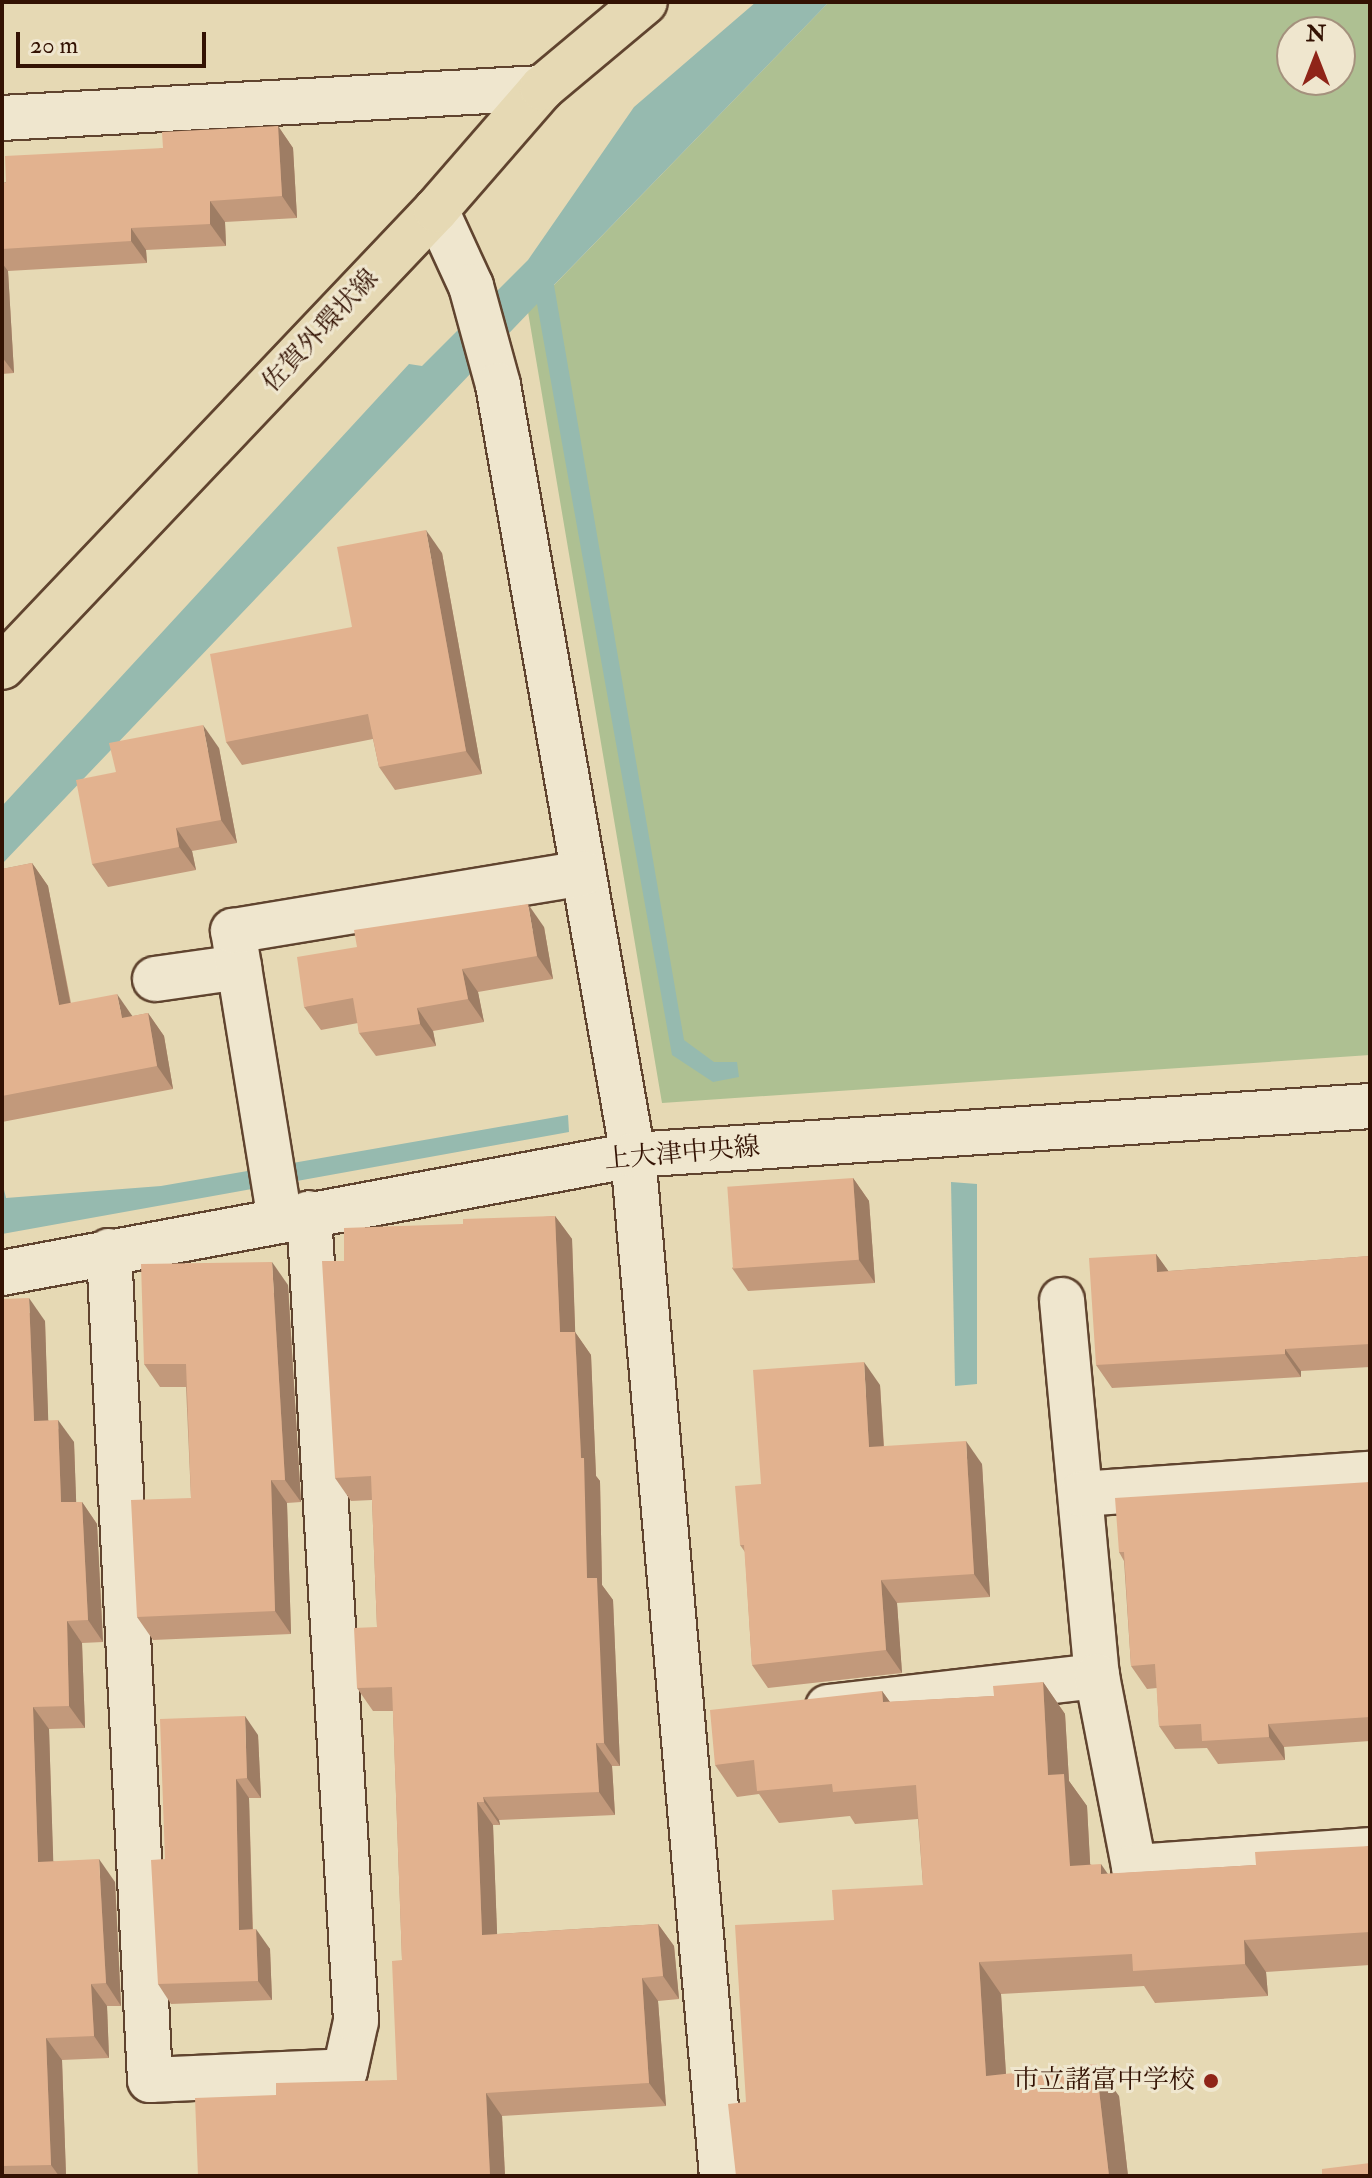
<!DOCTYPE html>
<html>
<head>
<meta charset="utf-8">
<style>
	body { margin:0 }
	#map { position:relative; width:1372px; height:2178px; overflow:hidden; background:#e6d9b4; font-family:"IM FELL Double Pica","Noto Serif JP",serif }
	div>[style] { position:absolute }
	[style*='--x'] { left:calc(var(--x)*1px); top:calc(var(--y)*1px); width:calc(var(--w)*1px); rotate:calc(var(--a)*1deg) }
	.green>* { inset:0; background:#aec092 }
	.water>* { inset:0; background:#96baaf }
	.roads { filter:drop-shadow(2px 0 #60442f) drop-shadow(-2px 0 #60442f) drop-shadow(0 2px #60442f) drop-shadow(0 -2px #60442f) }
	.minor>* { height:44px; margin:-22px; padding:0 22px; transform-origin:22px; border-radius:22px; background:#efe6ce }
	.tertiary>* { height:44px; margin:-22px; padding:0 22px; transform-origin:22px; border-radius:22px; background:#efe6ce }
	.primary>* { height:44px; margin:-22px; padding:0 22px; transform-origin:22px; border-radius:22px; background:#e6d9b4 }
	.wall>* { inset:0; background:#c2997b }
	.shaded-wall>* { inset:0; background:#9e7d64 }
	.building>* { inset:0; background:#e2b28f; transform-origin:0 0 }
	.dots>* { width:22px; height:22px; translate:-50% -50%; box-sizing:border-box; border:4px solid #efe6ce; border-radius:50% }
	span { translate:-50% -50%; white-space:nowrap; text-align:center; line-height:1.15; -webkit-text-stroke:6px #efe6ce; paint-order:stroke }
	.street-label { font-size:26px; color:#331203 }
	.poi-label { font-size:26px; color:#331203 }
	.right { translate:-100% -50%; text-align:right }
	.frame { position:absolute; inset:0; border:4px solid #331203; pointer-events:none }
	.north { position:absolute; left:1276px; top:16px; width:80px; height:80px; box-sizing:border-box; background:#efe6ce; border:2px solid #a4917d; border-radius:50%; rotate:0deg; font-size:22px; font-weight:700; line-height:32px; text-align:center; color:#331203 }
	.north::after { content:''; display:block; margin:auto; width:28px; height:36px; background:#8f2418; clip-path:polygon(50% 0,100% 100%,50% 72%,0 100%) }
	.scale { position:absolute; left:16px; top:32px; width:190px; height:36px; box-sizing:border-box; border:4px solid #331203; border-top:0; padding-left:10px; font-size:24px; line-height:28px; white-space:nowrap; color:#331203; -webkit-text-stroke:6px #efe6ce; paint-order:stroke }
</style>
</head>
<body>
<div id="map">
	<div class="green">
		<i style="clip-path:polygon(evenodd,829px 2px,1370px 2px,1370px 1055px,662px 1103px,528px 312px,829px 2px,1292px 32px,1340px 32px,1340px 80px,1292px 80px,1292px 32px)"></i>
	</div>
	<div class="water">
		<i style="clip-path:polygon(756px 2px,829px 2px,554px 285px,684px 1040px,714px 1062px,737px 1062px,739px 1077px,713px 1082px,672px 1055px,537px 304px,2px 864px,2px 806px,409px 364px,422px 366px,528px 260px,634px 107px)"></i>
		<i style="clip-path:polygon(568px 1115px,569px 1132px,2px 1234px,2px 1181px,6px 1198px,161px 1186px)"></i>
		<i style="clip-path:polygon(951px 1182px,977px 1184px,977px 1384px,955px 1386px)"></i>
	</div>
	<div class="roads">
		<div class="minor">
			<i style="--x:2;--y:118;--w:541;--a:-3.18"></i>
			<i style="--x:436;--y:210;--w:84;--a:65.3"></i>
			<i style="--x:471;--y:286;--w:103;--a:74.7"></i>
			<i style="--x:498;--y:385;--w:782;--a:80.06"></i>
			<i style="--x:633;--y:1155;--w:1025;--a:85.02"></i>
			<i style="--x:155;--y:979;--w:85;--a:-8.1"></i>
			<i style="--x:280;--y:1220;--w:293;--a:-99.2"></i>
			<i style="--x:233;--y:931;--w:355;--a:-9.4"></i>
			<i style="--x:109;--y:1251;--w:830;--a:87.17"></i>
			<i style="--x:150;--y:2080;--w:195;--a:-2.6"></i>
			<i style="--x:345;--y:2071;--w:51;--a:-77.6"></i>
			<i style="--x:356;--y:2021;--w:809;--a:-93.33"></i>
			<i style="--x:1062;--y:1300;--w:378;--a:84.7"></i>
			<i style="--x:1081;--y:1494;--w:290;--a:-4"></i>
			<i style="--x:828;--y:1707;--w:271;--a:-6.6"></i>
			<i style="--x:1097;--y:1676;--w:195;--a:79"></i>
			<i style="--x:1134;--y:1867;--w:237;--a:-4.1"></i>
		</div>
		<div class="tertiary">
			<i style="--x:2;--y:1273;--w:642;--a:-10.59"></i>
			<i style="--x:633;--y:1155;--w:739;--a:-3.8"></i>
		</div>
		<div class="primary">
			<i style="--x:2;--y:667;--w:630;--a:-46.48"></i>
			<i style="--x:436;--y:210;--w:162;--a:-49"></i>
			<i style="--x:542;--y:88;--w:134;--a:-39.9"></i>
		</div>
	</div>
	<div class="wall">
		<i style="clip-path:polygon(278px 126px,293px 148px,297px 218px,225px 222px,226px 246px,146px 250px,147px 263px,8px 271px,14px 373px,2px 374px,2px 183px,163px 148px)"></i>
		<i style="clip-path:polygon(442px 553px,482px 774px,395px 790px,379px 767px,373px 739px,242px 765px,226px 742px,352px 627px)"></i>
		<i style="clip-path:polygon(219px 748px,237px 843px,192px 851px,196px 870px,108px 887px,92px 864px,116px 772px)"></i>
		<i style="clip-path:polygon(32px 863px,48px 886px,71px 1003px,133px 1016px,148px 1013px,164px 1036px,173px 1089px,2px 1122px,2px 869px)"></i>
		<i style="clip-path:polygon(544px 927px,553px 979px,478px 992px,484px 1022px,433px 1031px,436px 1046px,376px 1056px,359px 1033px,358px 1023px,321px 1030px,304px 1007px)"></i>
		<i style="clip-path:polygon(853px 1178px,869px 1201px,875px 1283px,748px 1291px,732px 1268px)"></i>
		<i style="clip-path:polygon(555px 1216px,572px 1239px,575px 1332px,591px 1355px,596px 1476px,600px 1481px,602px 1585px,613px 1600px,620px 1766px,612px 1766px,615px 1815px,499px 1820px,500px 1825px,493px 1825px,497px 1934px,658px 1924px,674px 1946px,679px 1999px,658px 2001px,666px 2106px,502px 2116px,505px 2176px,198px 2176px,276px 2095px,397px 2080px,402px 1960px,393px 1711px,373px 1711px,357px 1688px,377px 1627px,372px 1500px,351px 1501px,335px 1478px,344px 1261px,463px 1224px)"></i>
		<i style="clip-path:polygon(1156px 1254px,1168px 1271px,1370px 1256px,1370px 1367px,1301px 1371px,1301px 1377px,1112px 1388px,1096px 1365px)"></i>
		<i style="clip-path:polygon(288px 1285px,301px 1502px,287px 1503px,291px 1634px,153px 1640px,137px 1617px,191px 1498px,186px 1387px,160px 1387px,144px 1364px)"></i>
		<i style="clip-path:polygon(2px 1299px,45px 1321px,48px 1420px,74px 1442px,76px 1502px,82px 1502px,97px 1524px,103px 1642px,82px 1643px,85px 1728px,49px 1729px,53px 1861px,115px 1882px,121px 2006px,107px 2006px,109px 2058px,62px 2060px,66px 2176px,2px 2176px)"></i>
		<i style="clip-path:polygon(880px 1385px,884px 1446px,982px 1464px,990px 1597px,897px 1603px,902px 1673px,768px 1688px,752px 1665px,745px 1552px,740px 1545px,761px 1484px)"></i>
		<i style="clip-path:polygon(1370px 1482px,1370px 1741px,1284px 1747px,1285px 1760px,1218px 1764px,1207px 1748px,1175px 1749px,1159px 1726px,1157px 1688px,1147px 1689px,1131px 1666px,1124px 1561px,1119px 1552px)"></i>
		<i style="clip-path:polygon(1043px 1682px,1065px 1714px,1069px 1781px,1087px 1806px,1090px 1864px,1108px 1874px,1256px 1865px,1370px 1846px,1370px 1965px,1266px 1972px,1268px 1996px,1155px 2003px,1144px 1986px,1001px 1994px,1006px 2074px,1119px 2096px,1128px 2176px,736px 2176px,746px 2102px,834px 1920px,923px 1885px,918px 1819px,855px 1824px,850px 1816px,779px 1823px,759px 1794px,737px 1797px,715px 1765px,882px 1691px,890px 1702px,994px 1696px)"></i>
		<i style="clip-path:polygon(258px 1735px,261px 1798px,249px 1798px,253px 1929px,270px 1949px,272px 2000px,171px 2004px,158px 1984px,165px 1859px)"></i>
	</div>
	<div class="shaded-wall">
		<i style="clip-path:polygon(278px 126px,293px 148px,297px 218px,282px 196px)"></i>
		<i style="clip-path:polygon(210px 201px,225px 222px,226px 246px,210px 224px)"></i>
		<i style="clip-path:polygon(131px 228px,146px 250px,147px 263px,131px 241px)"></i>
		<i style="clip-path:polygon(2px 263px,8px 271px,14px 373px,2px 357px)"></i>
		<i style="clip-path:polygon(426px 530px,442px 553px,482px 774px,466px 751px)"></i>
		<i style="clip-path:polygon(203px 725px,219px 748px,237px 843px,221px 820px)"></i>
		<i style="clip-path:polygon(176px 828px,192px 851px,196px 870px,179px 847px)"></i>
		<i style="clip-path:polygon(32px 863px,48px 886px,75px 1028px,59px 1005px)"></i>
		<i style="clip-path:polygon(528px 904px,544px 927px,553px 979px,537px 956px)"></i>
		<i style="clip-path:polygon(462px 969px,478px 992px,484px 1022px,468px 999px)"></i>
		<i style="clip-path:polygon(117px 994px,133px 1017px,122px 1018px)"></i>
		<i style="clip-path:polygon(417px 1008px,433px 1031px,436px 1046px,420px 1024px)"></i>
		<i style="clip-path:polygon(148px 1013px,164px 1036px,173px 1089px,157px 1066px)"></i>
		<i style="clip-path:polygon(853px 1178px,869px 1201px,875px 1283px,859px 1260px)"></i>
		<i style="clip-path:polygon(555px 1216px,572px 1239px,576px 1355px,560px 1332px)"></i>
		<i style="clip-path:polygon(1156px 1254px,1172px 1276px,1157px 1272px)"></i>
		<i style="clip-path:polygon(272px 1262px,288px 1285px,301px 1502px,285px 1480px)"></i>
		<i style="clip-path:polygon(29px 1298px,45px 1321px,49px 1443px,34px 1421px)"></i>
		<i style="clip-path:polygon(575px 1332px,591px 1355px,596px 1476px,600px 1481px,602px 1585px,613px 1600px,620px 1766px,604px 1743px,587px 1578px)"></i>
		<i style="clip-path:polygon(1285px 1349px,1301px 1371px,1301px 1377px,1285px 1354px)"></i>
		<i style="clip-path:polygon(864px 1362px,880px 1385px,885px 1470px,869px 1447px)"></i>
		<i style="clip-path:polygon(58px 1420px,74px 1442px,77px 1525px,61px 1502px)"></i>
		<i style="clip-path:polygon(966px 1441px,982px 1464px,990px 1597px,974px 1574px)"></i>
		<i style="clip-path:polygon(271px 1480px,287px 1503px,291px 1634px,275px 1611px)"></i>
		<i style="clip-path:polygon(82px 1502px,97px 1524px,103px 1642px,88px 1620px)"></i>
		<i style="clip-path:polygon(881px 1580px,897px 1603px,902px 1673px,886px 1650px)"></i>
		<i style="clip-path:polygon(67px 1621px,82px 1643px,85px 1728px,69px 1706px)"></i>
		<i style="clip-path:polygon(1043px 1682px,1065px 1714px,1069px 1781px,1087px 1806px,1092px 1898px,1070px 1866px,1048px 1775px)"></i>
		<i style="clip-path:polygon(882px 1691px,905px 1723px,883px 1702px)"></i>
		<i style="clip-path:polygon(33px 1707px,49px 1729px,54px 1884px,38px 1862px)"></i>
		<i style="clip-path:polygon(245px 1716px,258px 1735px,261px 1798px,247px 1778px)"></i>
		<i style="clip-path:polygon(1268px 1724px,1284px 1747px,1285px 1760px,1269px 1737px)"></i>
		<i style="clip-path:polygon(596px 1743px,612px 1766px,615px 1815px,599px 1792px)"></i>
		<i style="clip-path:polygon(236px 1779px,249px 1798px,253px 1949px,239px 1930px)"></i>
		<i style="clip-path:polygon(483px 1797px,499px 1820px,500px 1825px,484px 1802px)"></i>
		<i style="clip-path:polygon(477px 1802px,493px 1825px,498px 1958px,482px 1935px)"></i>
		<i style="clip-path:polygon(99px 1859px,115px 1882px,121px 2006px,106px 1983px)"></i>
		<i style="clip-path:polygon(1101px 1864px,1123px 1896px,1101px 1874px)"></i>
		<i style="clip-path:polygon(658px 1924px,674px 1946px,679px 1999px,663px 1976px)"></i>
		<i style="clip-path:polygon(256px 1929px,270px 1949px,272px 2000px,258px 1981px)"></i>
		<i style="clip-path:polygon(1244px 1940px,1266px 1972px,1268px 1996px,1245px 1964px)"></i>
		<i style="clip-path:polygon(979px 1962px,1001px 1994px,1008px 2108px,986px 2076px)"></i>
		<i style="clip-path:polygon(642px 1978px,658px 2001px,666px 2106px,649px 2083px)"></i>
		<i style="clip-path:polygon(91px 1984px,107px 2006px,109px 2058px,94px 2036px)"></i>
		<i style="clip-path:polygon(46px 2038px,62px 2060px,66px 2176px,59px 2176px,51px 2165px)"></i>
		<i style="clip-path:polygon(1096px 2064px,1119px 2096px,1128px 2176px,1109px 2176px)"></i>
		<i style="clip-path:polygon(486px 2093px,502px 2116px,505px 2176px,490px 2176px)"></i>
	</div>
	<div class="building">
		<i style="clip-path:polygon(278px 126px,282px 196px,210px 201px,210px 224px,131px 228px,131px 241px,2px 249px,2px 183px,6px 183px,5px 156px,163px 148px,162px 132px)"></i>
		<i style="clip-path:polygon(426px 530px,466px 751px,379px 767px,368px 714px,226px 742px,210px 654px,352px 627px,337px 547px)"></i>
		<i style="clip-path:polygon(203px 725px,221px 820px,176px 828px,179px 847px,92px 864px,76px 780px,116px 772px,109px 743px)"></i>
		<i style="clip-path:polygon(32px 863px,59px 1005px,117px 994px,122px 1018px,148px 1013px,157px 1066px,2px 1096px,2px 869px)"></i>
		<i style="clip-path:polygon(528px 904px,537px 956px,462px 969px,468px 999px,417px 1008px,420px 1024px,359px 1033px,353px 998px,304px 1007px,297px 957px,357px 947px,354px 930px)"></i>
		<i style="left:853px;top:1178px;width:82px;height:126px;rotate:86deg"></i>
		<i style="clip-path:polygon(555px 1216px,560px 1332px,575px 1332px,581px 1458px,584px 1458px,587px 1578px,597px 1578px,604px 1743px,596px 1743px,599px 1792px,483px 1797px,484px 1802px,477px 1802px,482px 1935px,658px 1924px,663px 1976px,642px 1978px,649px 2083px,486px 2093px,490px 2176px,198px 2176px,195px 2098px,276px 2095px,276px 2083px,397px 2080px,392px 1961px,402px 1960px,392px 1687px,357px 1688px,354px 1628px,377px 1627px,371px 1476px,335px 1478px,322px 1261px,344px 1261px,344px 1228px,463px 1224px,463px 1219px)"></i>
		<i style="clip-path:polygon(1156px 1254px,1157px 1272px,1370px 1256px,1370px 1344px,1285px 1349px,1285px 1354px,1096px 1365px,1089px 1258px)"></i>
		<i style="clip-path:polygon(272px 1262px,285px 1480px,271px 1480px,275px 1611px,137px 1617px,131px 1500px,191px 1498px,186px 1364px,144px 1364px,141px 1264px)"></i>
		<i style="clip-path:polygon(29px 1298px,34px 1421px,58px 1420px,61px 1502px,82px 1502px,88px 1620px,67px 1621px,69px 1706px,33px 1707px,38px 1862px,99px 1859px,106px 1983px,91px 1984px,94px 2036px,46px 2038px,51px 2165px,2px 2166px,2px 1299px)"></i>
		<i style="clip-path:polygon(864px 1362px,869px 1447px,966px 1441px,974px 1574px,881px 1580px,886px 1650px,752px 1665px,744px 1545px,740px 1545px,735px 1486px,761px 1484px,753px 1370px)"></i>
		<i style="clip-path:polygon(1370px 1482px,1370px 1717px,1268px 1724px,1269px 1737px,1202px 1741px,1201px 1724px,1159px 1726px,1155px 1664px,1131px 1666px,1124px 1552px,1119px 1552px,1115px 1498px)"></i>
		<i style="clip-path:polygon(1043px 1682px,1048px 1775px,1064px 1774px,1070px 1866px,1101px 1864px,1101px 1874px,1256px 1865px,1255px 1852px,1370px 1846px,1370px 1932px,1244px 1940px,1245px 1964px,1133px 1971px,1132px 1954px,979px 1962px,986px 2076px,1096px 2064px,1109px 2176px,736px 2176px,728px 2104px,746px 2102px,735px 1925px,834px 1920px,832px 1890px,923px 1885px,916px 1785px,833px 1792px,832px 1784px,757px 1791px,754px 1760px,715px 1765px,710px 1710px,882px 1691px,883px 1702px,994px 1696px,993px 1686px)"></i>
		<i style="clip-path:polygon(245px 1716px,247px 1778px,236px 1779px,239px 1930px,256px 1929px,258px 1981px,158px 1984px,151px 1860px,165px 1859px,160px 1719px)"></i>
		<i style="clip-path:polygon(1370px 2163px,1370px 2176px,1322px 2176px,1322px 2169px)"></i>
	</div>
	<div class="dots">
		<i style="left:1211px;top:2081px;background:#8f2418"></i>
	</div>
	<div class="street-label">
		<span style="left:321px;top:331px;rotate:-47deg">佐賀外環状線</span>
		<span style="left:682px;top:1154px;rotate:-5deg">上大津中央線</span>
	</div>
	<div class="poi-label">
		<span class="right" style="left:1195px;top:2081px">市立諸富中学校</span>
	</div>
	<div class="frame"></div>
	<div class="north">N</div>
	<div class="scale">20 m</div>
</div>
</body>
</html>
